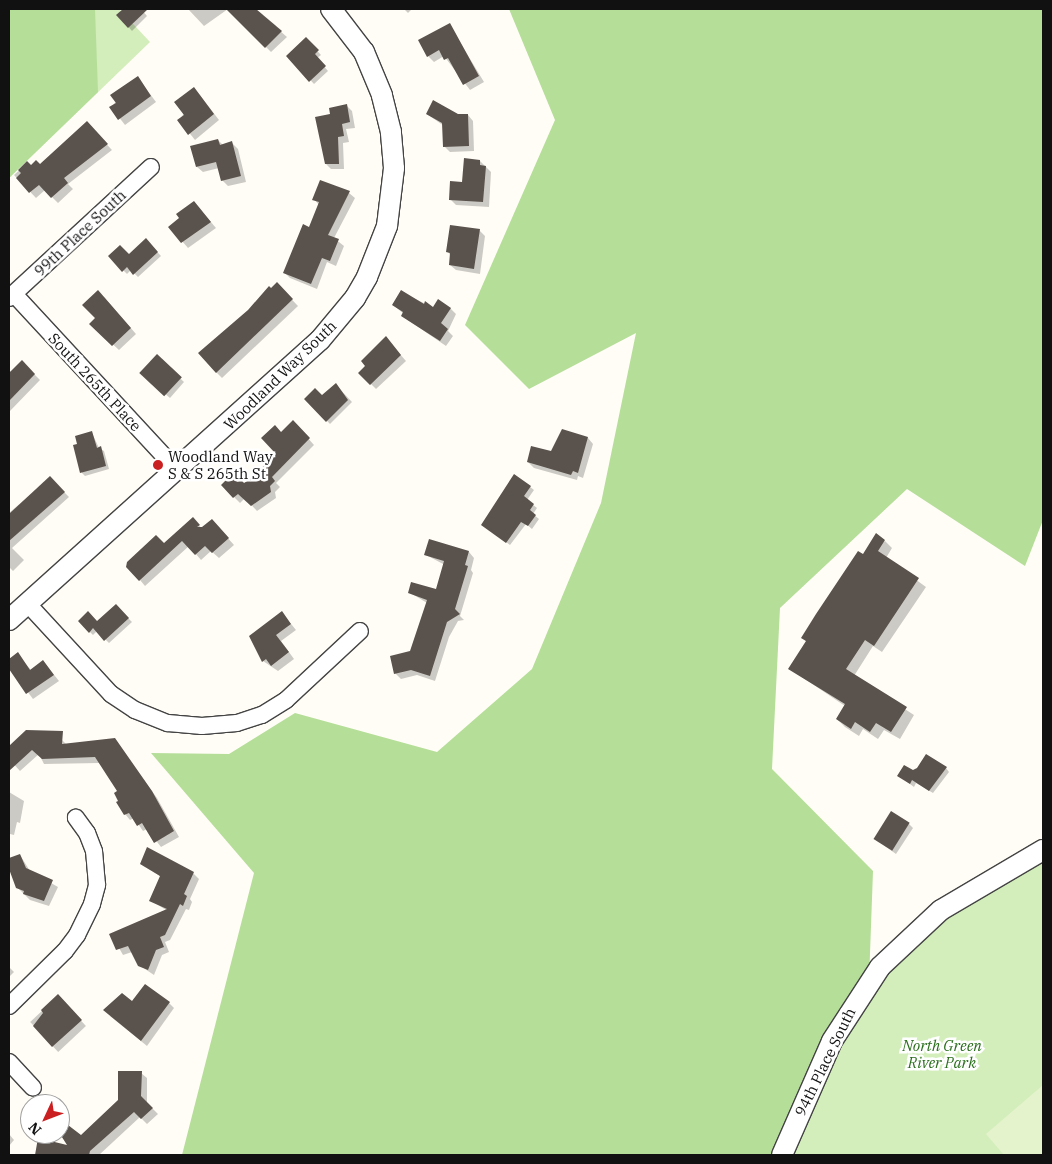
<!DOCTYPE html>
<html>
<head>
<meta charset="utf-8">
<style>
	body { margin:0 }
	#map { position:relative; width:1052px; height:1164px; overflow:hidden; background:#fffdf5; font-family:"IBM Plex Serif",serif }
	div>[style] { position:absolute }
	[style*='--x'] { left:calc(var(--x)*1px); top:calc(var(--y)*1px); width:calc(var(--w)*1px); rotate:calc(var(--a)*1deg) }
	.green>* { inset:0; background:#d3edbb }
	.forest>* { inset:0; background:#b5de99 }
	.pitch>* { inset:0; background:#e5f3cd }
	.shadow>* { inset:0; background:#0003; transform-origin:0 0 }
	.building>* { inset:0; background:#5a524c; transform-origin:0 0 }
	.roads { filter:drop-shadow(1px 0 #444) drop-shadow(-1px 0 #444) drop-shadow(0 1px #444) drop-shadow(0 -1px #444) }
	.minor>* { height:16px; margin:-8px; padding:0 8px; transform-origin:8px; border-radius:8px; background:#fff }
	.tertiary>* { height:20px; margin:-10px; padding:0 10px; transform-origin:10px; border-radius:10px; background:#fff }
	.dots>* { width:14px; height:14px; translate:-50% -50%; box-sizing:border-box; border:2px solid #fff; border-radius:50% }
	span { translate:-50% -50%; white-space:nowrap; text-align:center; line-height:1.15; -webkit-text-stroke:5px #fff; paint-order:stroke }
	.street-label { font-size:15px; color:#111 }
	.poi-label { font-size:15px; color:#111 }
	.left { translate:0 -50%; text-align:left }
	.park-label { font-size:15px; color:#2a6e1c; font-style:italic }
	.frame { position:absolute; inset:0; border:10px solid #111; pointer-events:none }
	.north { position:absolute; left:20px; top:1094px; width:50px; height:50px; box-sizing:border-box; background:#fff; border:1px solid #a0a0a0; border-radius:50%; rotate:227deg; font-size:14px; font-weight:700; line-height:20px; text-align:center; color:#111 }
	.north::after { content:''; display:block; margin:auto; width:18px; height:22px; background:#ca2021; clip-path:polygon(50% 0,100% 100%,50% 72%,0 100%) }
</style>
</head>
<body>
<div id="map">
	<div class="green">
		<i style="clip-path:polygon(9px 9px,119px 9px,150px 42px,9px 178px)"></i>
		<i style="clip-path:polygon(1043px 850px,1043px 1155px,782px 1155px,799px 1112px,903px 942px)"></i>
	</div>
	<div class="forest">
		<i style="clip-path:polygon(9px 9px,95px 9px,98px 92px,9px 178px)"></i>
		<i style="clip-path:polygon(509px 9px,1043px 9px,1043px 520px,1025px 566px,907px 489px,780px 608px,772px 769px,873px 871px,869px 981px,783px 1155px,182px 1155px,254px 873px,151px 753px,229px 754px,295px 713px,437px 752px,532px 669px,601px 503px,636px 333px,529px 389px,465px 325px,555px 120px)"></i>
	</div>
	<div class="pitch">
		<i style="clip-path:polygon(1043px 1085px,1043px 1155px,1004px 1155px,986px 1134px)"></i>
	</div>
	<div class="shadow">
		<i style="clip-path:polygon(124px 9px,141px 9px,147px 16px,132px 31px,118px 15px)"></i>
		<i style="clip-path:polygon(188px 9px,228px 9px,204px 26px)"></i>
		<i style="clip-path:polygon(228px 9px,241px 9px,245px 12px,255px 9px,287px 37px,271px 52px)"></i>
		<i style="clip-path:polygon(404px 9px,412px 9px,408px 13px)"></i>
		<i style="clip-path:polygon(449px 24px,484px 82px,470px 90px,444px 56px,434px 62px,428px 56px)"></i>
		<i style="clip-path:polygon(306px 39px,321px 55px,317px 58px,328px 71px,314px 84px,288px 56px)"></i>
		<i style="clip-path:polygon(138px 78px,156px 102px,125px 125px,111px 107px)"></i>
		<i style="clip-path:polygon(199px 94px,219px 120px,195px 140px,179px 120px)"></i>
		<i style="clip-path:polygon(346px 105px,352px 111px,355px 128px,346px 129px,349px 142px,343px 143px,344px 169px,331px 169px,326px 164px,331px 115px)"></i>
		<i style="clip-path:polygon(427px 114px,468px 115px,473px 121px,474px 151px,450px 152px,444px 146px,444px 126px)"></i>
		<i style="clip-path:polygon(92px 129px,112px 150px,68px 184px,73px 189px,58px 203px,45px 190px,36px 198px,14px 175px,27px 163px,31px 166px,40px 166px)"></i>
		<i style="clip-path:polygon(218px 140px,223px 145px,232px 143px,238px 149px,246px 182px,228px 186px,222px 180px,219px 168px,203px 172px,197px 167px)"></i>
		<i style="clip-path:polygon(480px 161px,491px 172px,489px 207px,456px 205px,450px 199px)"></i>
		<i style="clip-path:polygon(349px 193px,355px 198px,334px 238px,344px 246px,336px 266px,327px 262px,317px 289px,290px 278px,285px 273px,310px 229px,319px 205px,314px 199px)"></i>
		<i style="clip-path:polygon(199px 208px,216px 228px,188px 248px,170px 227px)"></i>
		<i style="clip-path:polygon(479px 230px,485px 236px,480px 274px,456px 270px,450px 265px,451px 256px,448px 252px)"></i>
		<i style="clip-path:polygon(146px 240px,161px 256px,138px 277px,131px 270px,127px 274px,109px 256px,129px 256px)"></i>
		<i style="clip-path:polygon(277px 284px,298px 306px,222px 378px,216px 372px)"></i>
		<i style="clip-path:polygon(401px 292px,434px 308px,450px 308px,456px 314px,448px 331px,453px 336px,446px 346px,402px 316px,404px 314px,393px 305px)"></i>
		<i style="clip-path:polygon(104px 297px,136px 334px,119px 350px,91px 324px,96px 319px)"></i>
		<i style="clip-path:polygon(386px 338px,406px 361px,376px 389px,360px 373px)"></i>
		<i style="clip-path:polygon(157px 356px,184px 382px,170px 398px,143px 375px)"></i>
		<i style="clip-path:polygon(22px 362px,40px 380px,9px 412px,9px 370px,11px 372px)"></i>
		<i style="clip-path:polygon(336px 385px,352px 402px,330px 424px,306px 399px,322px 397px)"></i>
		<i style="clip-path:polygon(299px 428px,314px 445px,276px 483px,280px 487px,275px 492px,276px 498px,257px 511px,245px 498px,240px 503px,222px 485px,244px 485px,278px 454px,281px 433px)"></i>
		<i style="clip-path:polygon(92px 433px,99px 448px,104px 451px,109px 469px,85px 476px,82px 473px,78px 444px)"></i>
		<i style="clip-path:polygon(588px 438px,593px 444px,583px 478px,578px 476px,577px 480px,534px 468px,528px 462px)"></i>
		<i style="clip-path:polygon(515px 475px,534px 490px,527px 500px,537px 508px,533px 514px,539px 519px,532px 529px,526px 524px,510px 545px,487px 528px)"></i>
		<i style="clip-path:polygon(50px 478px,69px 497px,12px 548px,24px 560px,13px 571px,9px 567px,9px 513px)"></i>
		<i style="clip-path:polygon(193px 519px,202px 529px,217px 526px,234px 545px,219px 558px,211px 551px,201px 560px,189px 546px,145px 586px,140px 580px,164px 545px)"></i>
		<i style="clip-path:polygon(885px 541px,892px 548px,886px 558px,926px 587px,882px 652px,873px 646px,854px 676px,914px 715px,900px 739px,884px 730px,878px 739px,863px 729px,859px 736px,845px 727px,837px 719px,845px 706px,790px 669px,807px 642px,803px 638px,863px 556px)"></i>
		<i style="clip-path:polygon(469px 552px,474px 558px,471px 570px,473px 573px,460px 616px,464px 620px,458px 621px,449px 637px,435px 681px,417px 675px,401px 679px,395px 673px,411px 652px,427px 603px,409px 592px,437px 591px,445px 565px,426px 555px)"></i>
		<i style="clip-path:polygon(116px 606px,132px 622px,109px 643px,97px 631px,93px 635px,79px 621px,98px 622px)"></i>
		<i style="clip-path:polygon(287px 619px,296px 630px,281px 641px,294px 659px,278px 671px,263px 661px,250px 637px)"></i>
		<i style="clip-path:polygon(17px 654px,31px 670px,43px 661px,59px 681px,33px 699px,9px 667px,9px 660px)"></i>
		<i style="clip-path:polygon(27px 731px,62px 740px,67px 745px,114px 739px,157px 798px,179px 837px,161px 847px,147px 829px,143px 831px,134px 818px,130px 820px,125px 814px,119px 792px,100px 763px,44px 764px,39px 754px,20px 771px,9px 759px,9px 748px)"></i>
		<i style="clip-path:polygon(946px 768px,949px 772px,933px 793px,916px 783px,914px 787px,899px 776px,913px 771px)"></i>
		<i style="clip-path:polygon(9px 792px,24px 801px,20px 823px,17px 822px,14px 835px,10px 834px,9px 837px)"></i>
		<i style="clip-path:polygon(909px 824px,913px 828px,896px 854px,875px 839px)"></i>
		<i style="clip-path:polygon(20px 855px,30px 871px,58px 887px,49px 906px,30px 900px,18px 888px,9px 860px)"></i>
		<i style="clip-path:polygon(142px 863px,193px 873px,199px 879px,190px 899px,192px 902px,189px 910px,186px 909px,170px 940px,165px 942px,169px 952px,162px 955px,154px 975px,139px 965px,132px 952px,123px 955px,111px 934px,166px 910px,150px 900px,161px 877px)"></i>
		<i style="clip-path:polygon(9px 967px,14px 972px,9px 977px)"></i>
		<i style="left:58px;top:996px;width:41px;height:38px;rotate:47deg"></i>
		<i style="clip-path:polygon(132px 1003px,169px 1003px,174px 1008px,147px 1046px,110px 1016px)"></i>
		<i style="clip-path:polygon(141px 1073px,147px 1078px,147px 1103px,158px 1114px,147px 1124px,140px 1117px,99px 1155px,36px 1153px,69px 1147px,119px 1100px)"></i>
		<i style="clip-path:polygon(9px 1134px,14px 1140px,9px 1146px)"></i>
	</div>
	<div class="building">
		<i style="clip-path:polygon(123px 9px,148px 9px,128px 28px,116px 15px)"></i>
		<i style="clip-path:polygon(226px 9px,256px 9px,282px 31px,265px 48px)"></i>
		<i style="clip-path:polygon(450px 23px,479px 76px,463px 85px,448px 58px,444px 60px,439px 50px,427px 57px,418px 40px)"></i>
		<i style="clip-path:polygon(306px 37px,319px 50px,315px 54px,326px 66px,309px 82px,286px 56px)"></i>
		<i style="clip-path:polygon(138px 76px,151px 96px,118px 120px,109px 107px,116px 103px,110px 95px)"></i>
		<i style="clip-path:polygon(194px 87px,214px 114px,188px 135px,177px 120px,184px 115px,174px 102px)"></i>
		<i style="clip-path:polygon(433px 100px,458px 114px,468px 114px,469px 146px,443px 147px,442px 123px,426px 114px)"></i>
		<i style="clip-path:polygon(347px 104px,350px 122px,342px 124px,344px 136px,338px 137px,339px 164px,325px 164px,315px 117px,330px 114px,329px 108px)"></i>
		<i style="clip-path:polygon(87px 121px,108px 144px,64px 178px,68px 183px,51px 198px,39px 185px,29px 193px,16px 178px,21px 173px,18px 170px,27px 161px,31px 165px,36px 160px,40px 164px)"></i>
		<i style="clip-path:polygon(218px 139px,220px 145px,232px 141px,241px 176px,221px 181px,216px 162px,196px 167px,190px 146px)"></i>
		<i style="clip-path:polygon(464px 158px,480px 160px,480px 165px,486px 166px,483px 202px,449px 200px,450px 181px,462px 182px)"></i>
		<i style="clip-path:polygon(320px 180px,350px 191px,328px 235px,339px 239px,330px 261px,322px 258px,311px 284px,283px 273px,303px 224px,309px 227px,319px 202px,312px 200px)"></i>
		<i style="clip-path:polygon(194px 201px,211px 222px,181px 243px,168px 227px,179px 218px,176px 214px)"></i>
		<i style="clip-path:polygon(450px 225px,480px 229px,474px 269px,449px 265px,450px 253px,446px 252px)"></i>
		<i style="clip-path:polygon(146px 238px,158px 252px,133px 275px,127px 267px,122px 272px,108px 256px,120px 245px,129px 254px)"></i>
		<i style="clip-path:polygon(277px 282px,293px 299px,216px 373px,198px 353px,248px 310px,269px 286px,271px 288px)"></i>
		<i style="clip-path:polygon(98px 290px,131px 328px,112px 346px,89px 324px,95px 318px,82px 305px)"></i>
		<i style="clip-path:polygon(401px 290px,424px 304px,425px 301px,433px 307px,438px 299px,451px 308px,441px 323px,448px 329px,440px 341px,401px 316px,403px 312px,392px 305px)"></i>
		<i style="clip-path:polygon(386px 336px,401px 355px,370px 385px,358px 373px,365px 366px,361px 361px)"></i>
		<i style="left:157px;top:354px;width:34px;height:26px;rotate:43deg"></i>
		<i style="clip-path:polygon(22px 360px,35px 374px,9px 401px,9px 373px)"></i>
		<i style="clip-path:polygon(336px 383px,348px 400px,326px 422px,304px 399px,315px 388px,322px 395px)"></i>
		<i style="clip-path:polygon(293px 420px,310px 438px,272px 477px,275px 481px,270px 486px,271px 492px,251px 506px,238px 494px,233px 498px,221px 485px,234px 472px,244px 483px,249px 480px,276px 454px,261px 438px,275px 425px,281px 432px)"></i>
		<i style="clip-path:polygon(562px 429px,588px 437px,578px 473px,573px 471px,571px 475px,527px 462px,531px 446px,551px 451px)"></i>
		<i style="clip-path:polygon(92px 431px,97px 448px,101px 446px,106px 466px,80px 473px,73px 445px,77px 444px,75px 436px)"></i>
		<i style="clip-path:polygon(514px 474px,531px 486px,524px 496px,534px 504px,530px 510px,536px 515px,528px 526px,521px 522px,506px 543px,481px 525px)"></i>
		<i style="clip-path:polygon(50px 476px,65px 492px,9px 541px,9px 514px)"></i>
		<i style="clip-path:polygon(193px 517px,200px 525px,197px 527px,202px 527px,212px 519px,229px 538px,212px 553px,205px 546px,195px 555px,182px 541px,139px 581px,126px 567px,127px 562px,156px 535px,164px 543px)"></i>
		<i style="clip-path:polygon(876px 533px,885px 540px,878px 551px,919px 578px,874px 646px,865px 640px,846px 669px,907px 707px,891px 732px,876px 723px,870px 732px,855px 722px,851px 729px,836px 719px,845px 704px,788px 669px,806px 641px,801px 638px,816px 614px,858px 551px,863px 554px)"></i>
		<i style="clip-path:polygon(429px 539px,469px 551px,465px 565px,468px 566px,455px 609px,460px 614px,447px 622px,430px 676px,411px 670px,394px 674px,390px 656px,410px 651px,427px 600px,408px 593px,411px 582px,436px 589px,444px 561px,424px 555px)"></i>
		<i style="clip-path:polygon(116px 604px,129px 618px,104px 641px,93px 628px,89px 633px,78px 621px,88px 611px,97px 621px)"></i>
		<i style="clip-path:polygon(282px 611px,291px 624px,276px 635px,289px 652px,271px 666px,266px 659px,262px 662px,249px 636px)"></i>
		<i style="clip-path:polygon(18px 652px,30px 670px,43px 660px,54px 675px,26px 694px,9px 669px,9px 659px)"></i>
		<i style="clip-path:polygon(26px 730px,63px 731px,62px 744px,115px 738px,152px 791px,174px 831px,154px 843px,142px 823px,137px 826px,129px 813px,124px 815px,116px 802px,118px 801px,114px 793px,117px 791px,95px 757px,42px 759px,32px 750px,9px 771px,9px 746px)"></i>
		<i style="clip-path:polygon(926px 754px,947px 767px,929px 791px,912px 780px,910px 784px,897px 776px,904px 765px,913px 770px,917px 768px)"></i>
		<i style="left:891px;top:811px;width:22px;height:33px;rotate:32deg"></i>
		<i style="clip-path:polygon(147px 847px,194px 872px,184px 894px,187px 896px,183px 906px,180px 904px,165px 935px,160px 937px,164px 947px,156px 950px,148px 970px,138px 966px,128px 946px,116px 950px,109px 934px,167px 909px,149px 901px,160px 876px,140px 864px)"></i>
		<i style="clip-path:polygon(20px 854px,26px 868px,53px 880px,44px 901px,23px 894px,24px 891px,16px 888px,9px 869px,9px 858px)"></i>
		<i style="clip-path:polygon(145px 984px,170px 1002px,141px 1041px,103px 1010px,122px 993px,132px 1001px)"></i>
		<i style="clip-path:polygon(58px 994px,82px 1020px,52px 1047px,33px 1026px,43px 1013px,41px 1010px)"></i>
		<i style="clip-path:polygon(118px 1071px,142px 1071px,141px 1096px,153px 1108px,141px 1119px,134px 1112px,90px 1151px,89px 1155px,35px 1155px,38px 1138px,67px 1145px,60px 1134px,68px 1125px,81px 1135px,118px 1100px)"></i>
	</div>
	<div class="roads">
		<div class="minor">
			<i style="--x:14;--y:294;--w:240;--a:47.2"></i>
			<i style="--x:9;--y:298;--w:193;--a:-42.7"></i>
			<i style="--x:27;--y:603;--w:124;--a:47.3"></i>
			<i style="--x:111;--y:694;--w:29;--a:34"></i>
			<i style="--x:135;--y:710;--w:35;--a:22"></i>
			<i style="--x:168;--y:723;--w:34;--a:5"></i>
			<i style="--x:202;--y:726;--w:35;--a:-5"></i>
			<i style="--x:237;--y:723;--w:26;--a:-18"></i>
			<i style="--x:262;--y:715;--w:28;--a:-32"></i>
			<i style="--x:286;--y:700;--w:101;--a:-43"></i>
			<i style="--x:9;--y:1006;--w:78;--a:-44.5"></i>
			<i style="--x:65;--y:951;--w:20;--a:-53"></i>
			<i style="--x:77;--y:935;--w:34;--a:-64"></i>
			<i style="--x:92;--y:904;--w:20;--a:-75"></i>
			<i style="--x:97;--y:885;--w:34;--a:-95"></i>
			<i style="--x:94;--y:851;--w:19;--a:-111"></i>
			<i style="--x:87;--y:833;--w:19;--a:-126"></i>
			<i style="--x:9;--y:1062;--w:35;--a:47"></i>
		</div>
		<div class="tertiary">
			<i style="--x:9;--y:620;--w:418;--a:-42"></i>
			<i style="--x:320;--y:340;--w:55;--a:-50.2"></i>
			<i style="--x:355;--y:298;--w:24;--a:-60"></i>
			<i style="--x:367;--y:277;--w:55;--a:-68.6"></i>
			<i style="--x:387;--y:226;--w:58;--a:-83.1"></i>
			<i style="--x:394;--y:168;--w:36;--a:-95"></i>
			<i style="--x:391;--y:132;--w:38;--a:-104"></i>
			<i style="--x:382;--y:95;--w:47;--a:-112.7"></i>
			<i style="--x:364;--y:52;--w:54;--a:-127.5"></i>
			<i style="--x:782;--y:1155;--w:124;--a:-66.3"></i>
			<i style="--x:832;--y:1041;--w:88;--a:-57"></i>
			<i style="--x:880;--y:967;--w:83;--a:-43.1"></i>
			<i style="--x:941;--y:910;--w:118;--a:-30.5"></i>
		</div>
	</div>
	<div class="dots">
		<i style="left:158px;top:465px;background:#ca2021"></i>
	</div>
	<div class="street-label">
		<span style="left:80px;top:233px;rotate:-43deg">99th Place South</span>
		<span style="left:280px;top:375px;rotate:-44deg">Woodland Way South</span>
		<span style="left:95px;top:382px;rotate:47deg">South 265th Place</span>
		<span style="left:825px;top:1062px;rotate:-64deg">94th Place South</span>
	</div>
	<div class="poi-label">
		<span class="left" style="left:168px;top:465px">Woodland Way<br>S &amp; S 265th St</span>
	</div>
	<div class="park-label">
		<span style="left:942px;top:1054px">North Green<br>River Park</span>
	</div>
	<div class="frame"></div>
	<div class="north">N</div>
</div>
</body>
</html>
